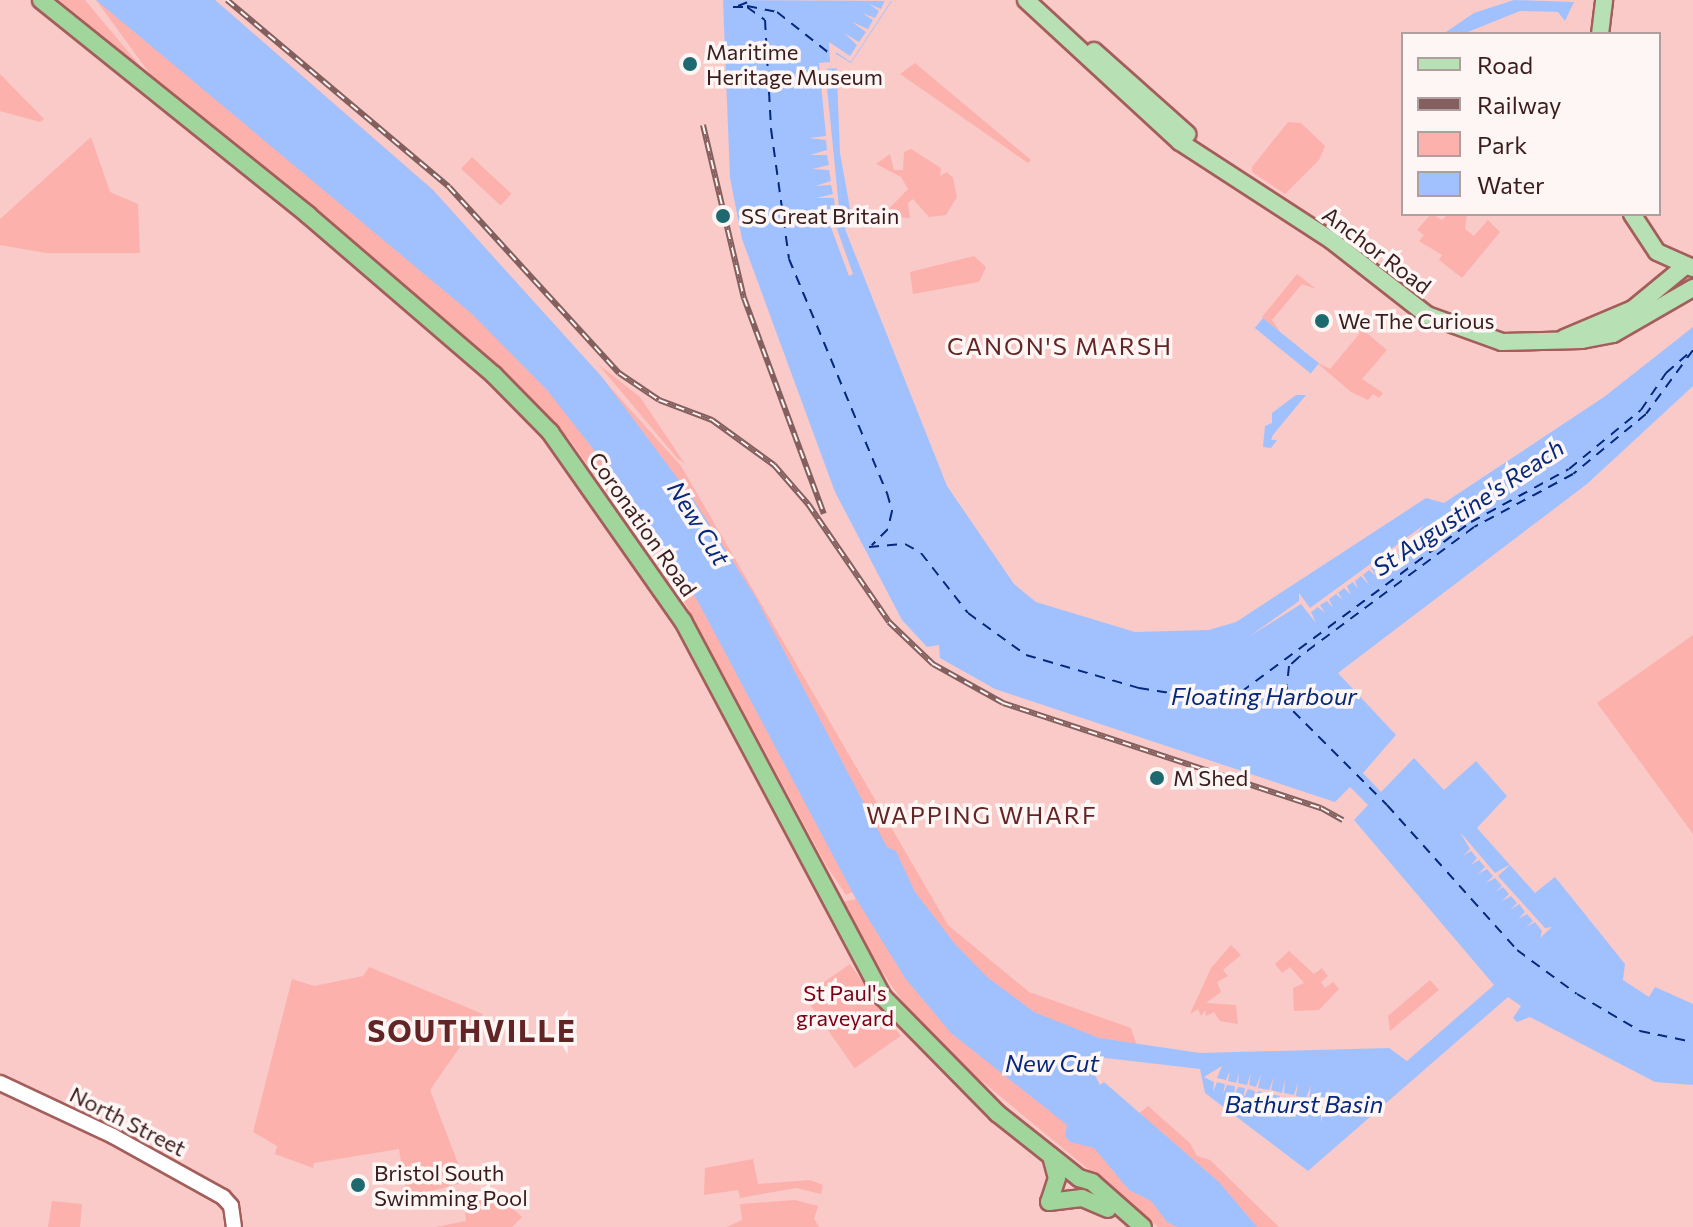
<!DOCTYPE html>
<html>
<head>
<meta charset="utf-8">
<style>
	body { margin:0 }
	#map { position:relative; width:1693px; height:1227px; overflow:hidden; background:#f9cac7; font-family:Commissioner,sans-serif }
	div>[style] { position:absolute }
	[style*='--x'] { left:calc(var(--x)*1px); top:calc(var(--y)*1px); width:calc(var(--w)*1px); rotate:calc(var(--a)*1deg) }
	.green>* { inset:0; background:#fcb1ad; transform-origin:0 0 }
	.water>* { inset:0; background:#a1c1fe; transform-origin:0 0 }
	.pier>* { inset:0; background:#f9cac7 }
	.ferry>* { height:2px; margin-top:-1px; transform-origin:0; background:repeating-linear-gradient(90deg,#04287d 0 10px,transparent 0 18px) }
	.roads { filter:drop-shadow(2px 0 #a35e5b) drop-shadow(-2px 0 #a35e5b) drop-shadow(0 2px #a35e5b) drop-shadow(0 -2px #a35e5b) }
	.secondary>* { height:14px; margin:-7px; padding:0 7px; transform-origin:7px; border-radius:7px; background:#fff }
	.primary>* { height:16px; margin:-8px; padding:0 8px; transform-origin:8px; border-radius:8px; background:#b8e0b5 }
	.trunk>* { height:16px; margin:-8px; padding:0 8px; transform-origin:8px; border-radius:8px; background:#a0d69c }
	.rail>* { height:6px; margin-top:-3px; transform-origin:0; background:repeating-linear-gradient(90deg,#fef6f5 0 9px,#835f5e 0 18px); box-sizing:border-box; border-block:2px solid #835f5e }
	.dots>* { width:22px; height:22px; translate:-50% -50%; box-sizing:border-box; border:4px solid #fef6f5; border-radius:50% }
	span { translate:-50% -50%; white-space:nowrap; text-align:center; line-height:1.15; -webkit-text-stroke:7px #fef6f5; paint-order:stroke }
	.poi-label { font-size:22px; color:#391c1b }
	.left { translate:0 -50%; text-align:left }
	.street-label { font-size:22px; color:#391c1b }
	.park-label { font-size:22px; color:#7b0015 }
	.neighbourhood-label { font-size:24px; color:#622424; letter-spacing:2px }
	.water-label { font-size:24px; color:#04287d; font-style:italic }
	.district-label { font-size:30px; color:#622424; font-weight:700; letter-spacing:2px }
	.legend { position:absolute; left:1401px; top:32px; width:260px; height:184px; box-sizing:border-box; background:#fef6f5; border:2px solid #af9f9e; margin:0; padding:10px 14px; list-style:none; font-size:24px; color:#391c1b }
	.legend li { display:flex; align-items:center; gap:16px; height:40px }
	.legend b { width:40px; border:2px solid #af9f9e }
</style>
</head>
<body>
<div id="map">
	<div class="green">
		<i style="clip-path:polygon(59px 0,85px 0,141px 67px)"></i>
		<i style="clip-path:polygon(96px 0,137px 0,394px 224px,575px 412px,1078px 1129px,1201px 1227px,1158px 1227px,978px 1078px,909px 1011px,861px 941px,843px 902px,856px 899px,852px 892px,846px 895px,826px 865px,678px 590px,569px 439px,505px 371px,301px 195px,150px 74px)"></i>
		<i style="clip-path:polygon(215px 0,433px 190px,681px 466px,948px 925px,1029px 992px,1131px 1028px,1136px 1043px,1131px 1059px,1097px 1057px,1091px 1065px,1094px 1075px,1054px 1032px,977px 974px,902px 878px,757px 621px)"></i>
		<i style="clip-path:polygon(915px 63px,1031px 160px,1028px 163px,900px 74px)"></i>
		<i style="clip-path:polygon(0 74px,44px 119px,40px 122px,0 111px)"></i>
		<i style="clip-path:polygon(1288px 122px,1301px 123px,1325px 146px,1319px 160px,1285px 194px,1252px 172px,1252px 167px)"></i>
		<i style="clip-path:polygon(91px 137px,110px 192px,138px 204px,140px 253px,46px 253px,0 245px,0 219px)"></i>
		<i style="clip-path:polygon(911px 149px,941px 168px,940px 176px,947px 172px,953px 178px,957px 197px,946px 215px,929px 217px,913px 199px,908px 203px,910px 218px,882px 216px,908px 189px,901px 177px,876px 164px,890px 154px,894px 170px,903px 170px,904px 152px)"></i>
		<i style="left:472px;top:157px;width:54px;height:16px;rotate:43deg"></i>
		<i style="clip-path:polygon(1431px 214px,1442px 220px,1448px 214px,1467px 214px,1465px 229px,1474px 236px,1488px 220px,1500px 232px,1462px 278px,1439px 260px,1442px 255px,1419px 241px,1424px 235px,1417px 230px)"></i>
		<i style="clip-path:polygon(974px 256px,986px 267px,979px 282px,913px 294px,910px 272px)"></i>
		<i style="clip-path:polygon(1297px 274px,1316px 289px,1302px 284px,1272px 320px,1280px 332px,1262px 317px)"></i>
		<i style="clip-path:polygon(1352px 321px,1387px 350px,1362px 379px,1383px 393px,1379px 398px,1373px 394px,1368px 400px,1351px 392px,1316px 362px,1330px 369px,1360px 333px)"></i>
		<i style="clip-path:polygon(598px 364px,640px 397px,685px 464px,677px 458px)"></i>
		<i style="clip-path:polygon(1693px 635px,1693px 834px,1597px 703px)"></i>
		<i style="clip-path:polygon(1231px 945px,1241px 955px,1223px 970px,1228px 976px,1217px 982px,1221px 992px,1206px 1003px,1236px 1005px,1238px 1024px,1220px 1021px,1214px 1012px,1206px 1016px,1205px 1010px,1201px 1016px,1198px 1009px,1190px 1014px,1211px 968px)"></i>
		<i style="clip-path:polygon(1289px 951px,1314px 974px,1322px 968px,1328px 976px,1321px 982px,1325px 988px,1333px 982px,1339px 989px,1319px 1010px,1294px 1011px,1293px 988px,1304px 983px,1290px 967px,1282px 973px,1275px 964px)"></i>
		<i style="left:850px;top:964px;width:88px;height:56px;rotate:55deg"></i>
		<i style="clip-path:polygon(369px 967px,483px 1014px,430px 1090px,465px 1182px,407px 1198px,399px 1149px,314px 1163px,313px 1168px,275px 1154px,277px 1146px,253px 1132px,292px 979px,314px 986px,363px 976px)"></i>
		<i style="clip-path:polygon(1430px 980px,1439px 990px,1390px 1031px,1388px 1016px)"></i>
		<i style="clip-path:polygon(1104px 1082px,1138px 1114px,1148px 1106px,1190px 1143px,1197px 1156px,1210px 1160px,1279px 1227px,1246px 1227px)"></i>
		<i style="clip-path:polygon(753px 1159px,758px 1184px,810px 1180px,823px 1185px,821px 1194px,796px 1188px,740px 1198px,738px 1190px,704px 1195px,705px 1168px)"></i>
		<i style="clip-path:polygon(492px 1189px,522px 1217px,512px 1227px,436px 1227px,466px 1221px,464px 1201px)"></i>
		<i style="clip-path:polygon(795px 1200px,818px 1206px,814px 1219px,819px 1227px,727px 1227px,742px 1220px,740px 1204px)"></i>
		<i style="clip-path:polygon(52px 1201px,82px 1204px,80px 1227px,48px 1227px)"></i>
	</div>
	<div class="water">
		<i style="clip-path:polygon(96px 0,215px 0,433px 190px,602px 377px,693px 499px,755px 596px,887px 847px,896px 851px,915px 892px,955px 944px,987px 977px,1034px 1012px,1099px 1038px,1200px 1053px,1389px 1048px,1407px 1061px,1494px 985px,1354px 820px,1368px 805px,1350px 787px,1335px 802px,995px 689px,940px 658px,939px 645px,927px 647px,902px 620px,835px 492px,742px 239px,730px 178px,723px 0,892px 1px,851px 63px,836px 54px,840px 153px,853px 225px,845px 229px,947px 486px,1014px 584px,1036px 602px,1135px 632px,1209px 630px,1236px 622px,1426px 498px,1444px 503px,1604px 397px,1693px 327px,1693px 386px,1587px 484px,1338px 673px,1396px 735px,1363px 773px,1381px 792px,1414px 758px,1444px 790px,1476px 761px,1507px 796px,1477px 828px,1535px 893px,1555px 877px,1625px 964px,1623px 980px,1649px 997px,1655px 987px,1693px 1004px,1693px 1085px,1655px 1082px,1530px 1017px,1517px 1022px,1513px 1018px,1521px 1006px,1508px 997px,1308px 1171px,1205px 1093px,1200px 1069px,1097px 1057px,1092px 1069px,1100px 1085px,1104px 1082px,1219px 1182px,1257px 1227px,1177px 1227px,1167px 1222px,1151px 1201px,1129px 1190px,1094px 1148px,1070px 1142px,1065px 1136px,1067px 1125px,951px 1033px,905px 978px,855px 897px,696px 598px,608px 468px,547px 390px,472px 314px)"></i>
		<i style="clip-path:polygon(1514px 0,1574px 2px,1565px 21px,1558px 12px,1520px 11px,1463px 34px,1443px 34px,1474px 13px)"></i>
		<i style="left:1263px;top:318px;width:72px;height:13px;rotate:39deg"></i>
		<i style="clip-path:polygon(1296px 395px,1306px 395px,1273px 435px,1271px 440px,1277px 440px,1271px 448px,1263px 447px,1265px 426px,1272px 423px,1272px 413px)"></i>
	</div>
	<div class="pier">
		<i style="clip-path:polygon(885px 0,891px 1px,851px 62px,836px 52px,837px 68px,825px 69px,839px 73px,826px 78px,840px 217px,854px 214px,836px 226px,853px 274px,849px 276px,829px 222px,836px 213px,819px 214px,835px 209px,834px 198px,816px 198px,833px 194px,831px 185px,815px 186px,831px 181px,829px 170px,812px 169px,829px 165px,827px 155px,810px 155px,827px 150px,826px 140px,809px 138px,826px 136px,819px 63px,830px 62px,829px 42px,850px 56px,857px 45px,844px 33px,859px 42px,866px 32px,852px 22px,868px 29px,873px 20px,862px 13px,875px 18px,879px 11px,869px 4px,881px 9px)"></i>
		<i style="clip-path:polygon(1424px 525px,1414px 538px,1421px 548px,1411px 539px,1398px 550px,1402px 558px,1395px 551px,1390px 555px,1394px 564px,1388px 557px,1379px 563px,1383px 571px,1378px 564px,1371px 568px,1376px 576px,1369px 570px,1363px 575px,1370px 586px,1361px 576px,1355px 581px,1358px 589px,1353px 582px,1347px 586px,1351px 595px,1344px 588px,1338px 593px,1343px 600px,1336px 594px,1329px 599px,1333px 608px,1327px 601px,1320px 605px,1325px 613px,1318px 607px,1311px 612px,1316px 623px,1301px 604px,1250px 636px,1299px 601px,1299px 593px,1310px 608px)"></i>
		<i style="clip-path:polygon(1460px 832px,1495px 873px,1511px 864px,1498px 876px,1545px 928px,1552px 927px,1540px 938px,1542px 931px,1535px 922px,1526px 927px,1533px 921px,1527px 914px,1518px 919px,1525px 912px,1519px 904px,1510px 910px,1517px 903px,1511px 896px,1502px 901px,1509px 894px,1503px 887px,1495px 892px,1502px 886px,1495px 878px,1486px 883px,1493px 876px,1487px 869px,1478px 874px,1485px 867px,1479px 860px,1471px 865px,1477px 858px,1471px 851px,1463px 856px,1470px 849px)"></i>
		<i style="clip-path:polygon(1222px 1066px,1217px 1078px,1226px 1080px,1230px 1071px,1228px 1081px,1236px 1083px,1239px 1073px,1238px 1083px,1247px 1085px,1251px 1072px,1249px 1085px,1256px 1087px,1261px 1074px,1258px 1088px,1269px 1090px,1274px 1077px,1271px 1090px,1282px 1093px,1285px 1079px,1284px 1093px,1294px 1095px,1298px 1082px,1296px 1096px,1306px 1098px,1311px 1085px,1309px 1099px,1322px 1102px,1329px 1089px,1321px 1123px,1321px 1105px,1311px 1103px,1307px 1120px,1307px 1102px,1297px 1100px,1293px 1117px,1294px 1099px,1283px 1097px,1280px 1110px,1280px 1096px,1270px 1094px,1267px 1104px,1268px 1094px,1258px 1091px,1254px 1101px,1255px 1091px,1248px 1089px,1243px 1099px,1245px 1088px,1238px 1087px,1234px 1096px,1235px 1086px,1227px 1085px,1223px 1094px,1225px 1084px,1217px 1082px,1213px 1092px,1214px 1082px,1204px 1077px)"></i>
	</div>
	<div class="ferry">
		<i style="--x:738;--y:6;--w:16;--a:-22"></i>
		<i style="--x:747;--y:6;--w:31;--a:11"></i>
		<i style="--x:777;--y:12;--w:66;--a:38.3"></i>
		<i style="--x:733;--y:7;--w:14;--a:0"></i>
		<i style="--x:747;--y:7;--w:22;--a:36"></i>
		<i style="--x:765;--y:20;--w:109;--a:86.8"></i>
		<i style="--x:771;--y:129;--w:131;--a:82.1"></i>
		<i style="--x:789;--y:259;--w:254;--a:67.3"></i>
		<i style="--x:887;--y:493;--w:19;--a:74"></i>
		<i style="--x:892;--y:511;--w:18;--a:103"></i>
		<i style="--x:888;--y:529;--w:23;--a:135"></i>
		<i style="--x:1693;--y:350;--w:79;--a:126.3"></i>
		<i style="--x:1646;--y:414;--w:94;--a:140.6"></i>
		<i style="--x:1573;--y:474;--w:112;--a:151.8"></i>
		<i style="--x:1474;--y:527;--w:218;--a:143.4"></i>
		<i style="--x:1299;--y:657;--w:13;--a:138"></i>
		<i style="--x:1289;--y:666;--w:29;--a:96"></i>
		<i style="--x:1286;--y:695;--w:17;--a:66"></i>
		<i style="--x:1293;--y:711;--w:133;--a:45"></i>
		<i style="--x:1387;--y:805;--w:195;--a:48.1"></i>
		<i style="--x:1517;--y:950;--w:74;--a:36.3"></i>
		<i style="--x:1577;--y:994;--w:73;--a:30.4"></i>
		<i style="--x:1640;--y:1031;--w:54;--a:11.7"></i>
		<i style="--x:869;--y:547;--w:36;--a:-5"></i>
		<i style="--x:905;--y:544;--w:18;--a:29"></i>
		<i style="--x:921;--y:553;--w:76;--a:51.9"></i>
		<i style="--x:968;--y:613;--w:72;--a:35.9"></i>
		<i style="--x:1026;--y:655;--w:118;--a:16.3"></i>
		<i style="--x:1139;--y:688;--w:44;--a:9.2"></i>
		<i style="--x:1182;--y:695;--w:59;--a:-2.9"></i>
		<i style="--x:1241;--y:692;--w:286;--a:-36.5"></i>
		<i style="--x:1471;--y:522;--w:111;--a:-28.4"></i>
		<i style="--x:1569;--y:469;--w:93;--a:-39.3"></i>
		<i style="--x:1641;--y:410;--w:45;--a:-56"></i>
		<i style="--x:1666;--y:373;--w:30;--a:-41"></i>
	</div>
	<div class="roads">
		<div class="secondary">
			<i style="--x:0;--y:1083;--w:125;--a:25.1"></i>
			<i style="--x:113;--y:1136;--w:126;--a:29"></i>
			<i style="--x:223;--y:1197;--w:12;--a:48"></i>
			<i style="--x:231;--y:1206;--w:21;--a:82"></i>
		</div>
		<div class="primary">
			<i style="--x:1026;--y:0;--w:209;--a:42.7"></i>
			<i style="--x:1180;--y:142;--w:180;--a:33"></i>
			<i style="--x:1331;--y:240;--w:122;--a:38"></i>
			<i style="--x:1427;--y:315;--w:80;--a:19.8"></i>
			<i style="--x:1502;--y:342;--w:80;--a:-1.4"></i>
			<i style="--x:1582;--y:340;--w:32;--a:-11"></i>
			<i style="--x:1613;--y:334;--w:92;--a:-29.9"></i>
			<i style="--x:1600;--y:34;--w:34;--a:-83"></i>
			<i style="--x:1094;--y:51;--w:125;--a:41.7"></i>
			<i style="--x:1632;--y:214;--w:45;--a:56.7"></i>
			<i style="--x:1657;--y:252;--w:39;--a:24"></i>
			<i style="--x:1564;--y:338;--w:75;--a:-22.8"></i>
			<i style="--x:1633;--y:309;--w:66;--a:-39.5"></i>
		</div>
		<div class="trunk">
			<i style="--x:41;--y:0;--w:343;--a:38.8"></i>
			<i style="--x:308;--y:215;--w:245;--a:40.7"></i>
			<i style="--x:494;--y:375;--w:80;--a:45.5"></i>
			<i style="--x:550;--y:432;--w:231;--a:54.9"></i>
			<i style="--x:683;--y:621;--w:426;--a:62"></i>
			<i style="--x:883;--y:997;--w:163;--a:45.5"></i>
			<i style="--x:997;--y:1113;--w:105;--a:38.4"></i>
			<i style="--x:1079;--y:1178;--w:14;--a:17"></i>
			<i style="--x:1092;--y:1182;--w:68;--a:41.4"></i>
			<i style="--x:1051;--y:1156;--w:23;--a:75"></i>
			<i style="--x:1057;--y:1178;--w:25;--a:108"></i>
			<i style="--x:1049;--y:1202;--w:33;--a:-7"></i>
			<i style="--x:1082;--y:1198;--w:28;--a:23"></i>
		</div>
	</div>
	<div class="rail">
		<i style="--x:227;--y:0;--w:290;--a:40.1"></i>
		<i style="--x:449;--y:187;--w:252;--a:47.6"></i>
		<i style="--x:619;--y:373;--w:48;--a:34"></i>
		<i style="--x:659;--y:400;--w:57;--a:20.7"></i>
		<i style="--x:712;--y:420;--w:77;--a:36"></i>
		<i style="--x:774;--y:465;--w:52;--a:48.9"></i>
		<i style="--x:808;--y:504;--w:143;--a:55.5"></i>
		<i style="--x:889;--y:622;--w:61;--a:43.7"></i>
		<i style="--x:933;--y:664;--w:80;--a:29.1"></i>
		<i style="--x:1003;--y:703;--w:335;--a:18.3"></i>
		<i style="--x:1321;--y:808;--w:25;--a:29"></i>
		<i style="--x:703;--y:125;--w:178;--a:76.7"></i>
		<i style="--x:744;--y:298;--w:230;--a:69.7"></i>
	</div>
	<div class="dots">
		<i style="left:690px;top:64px;background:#1d696f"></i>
		<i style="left:723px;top:216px;background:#1d696f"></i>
		<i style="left:1322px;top:321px;background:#1d696f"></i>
		<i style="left:1157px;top:778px;background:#1d696f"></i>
		<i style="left:358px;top:1185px;background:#1d696f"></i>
	</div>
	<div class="poi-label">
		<span class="left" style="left:706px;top:64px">Maritime<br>Heritage Museum</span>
		<span class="left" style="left:741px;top:216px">SS Great Britain</span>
		<span class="left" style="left:1338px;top:321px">We The Curious</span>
		<span class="left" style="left:1173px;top:778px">M Shed</span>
		<span class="left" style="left:374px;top:1185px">Bristol South<br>Swimming Pool</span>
	</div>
	<div class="street-label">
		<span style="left:1377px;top:250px;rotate:37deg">Anchor Road</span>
		<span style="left:643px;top:524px;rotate:55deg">Coronation Road</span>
		<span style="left:128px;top:1121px;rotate:27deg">North Street</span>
	</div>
	<div class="park-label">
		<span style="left:845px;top:1005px">St Paul's<br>graveyard</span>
	</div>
	<div class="neighbourhood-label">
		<span style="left:1060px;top:346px">CANON'S MARSH</span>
		<span style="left:982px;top:815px">WAPPING WHARF</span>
	</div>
	<div class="water-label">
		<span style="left:1468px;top:507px;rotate:-34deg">St Augustine's Reach</span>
		<span style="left:699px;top:523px;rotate:58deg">New Cut</span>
		<span style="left:1264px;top:696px">Floating Harbour</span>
		<span style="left:1052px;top:1063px">New Cut</span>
		<span style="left:1304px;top:1104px">Bathurst Basin</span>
	</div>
	<div class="district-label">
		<span style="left:472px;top:1030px">SOUTHVILLE</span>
	</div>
	<ul class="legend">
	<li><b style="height:10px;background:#b8e0b5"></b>Road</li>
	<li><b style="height:10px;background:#835f5e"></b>Railway</li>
	<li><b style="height:22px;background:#fcb1ad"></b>Park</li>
	<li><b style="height:22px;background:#a1c1fe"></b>Water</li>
	</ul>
</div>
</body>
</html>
